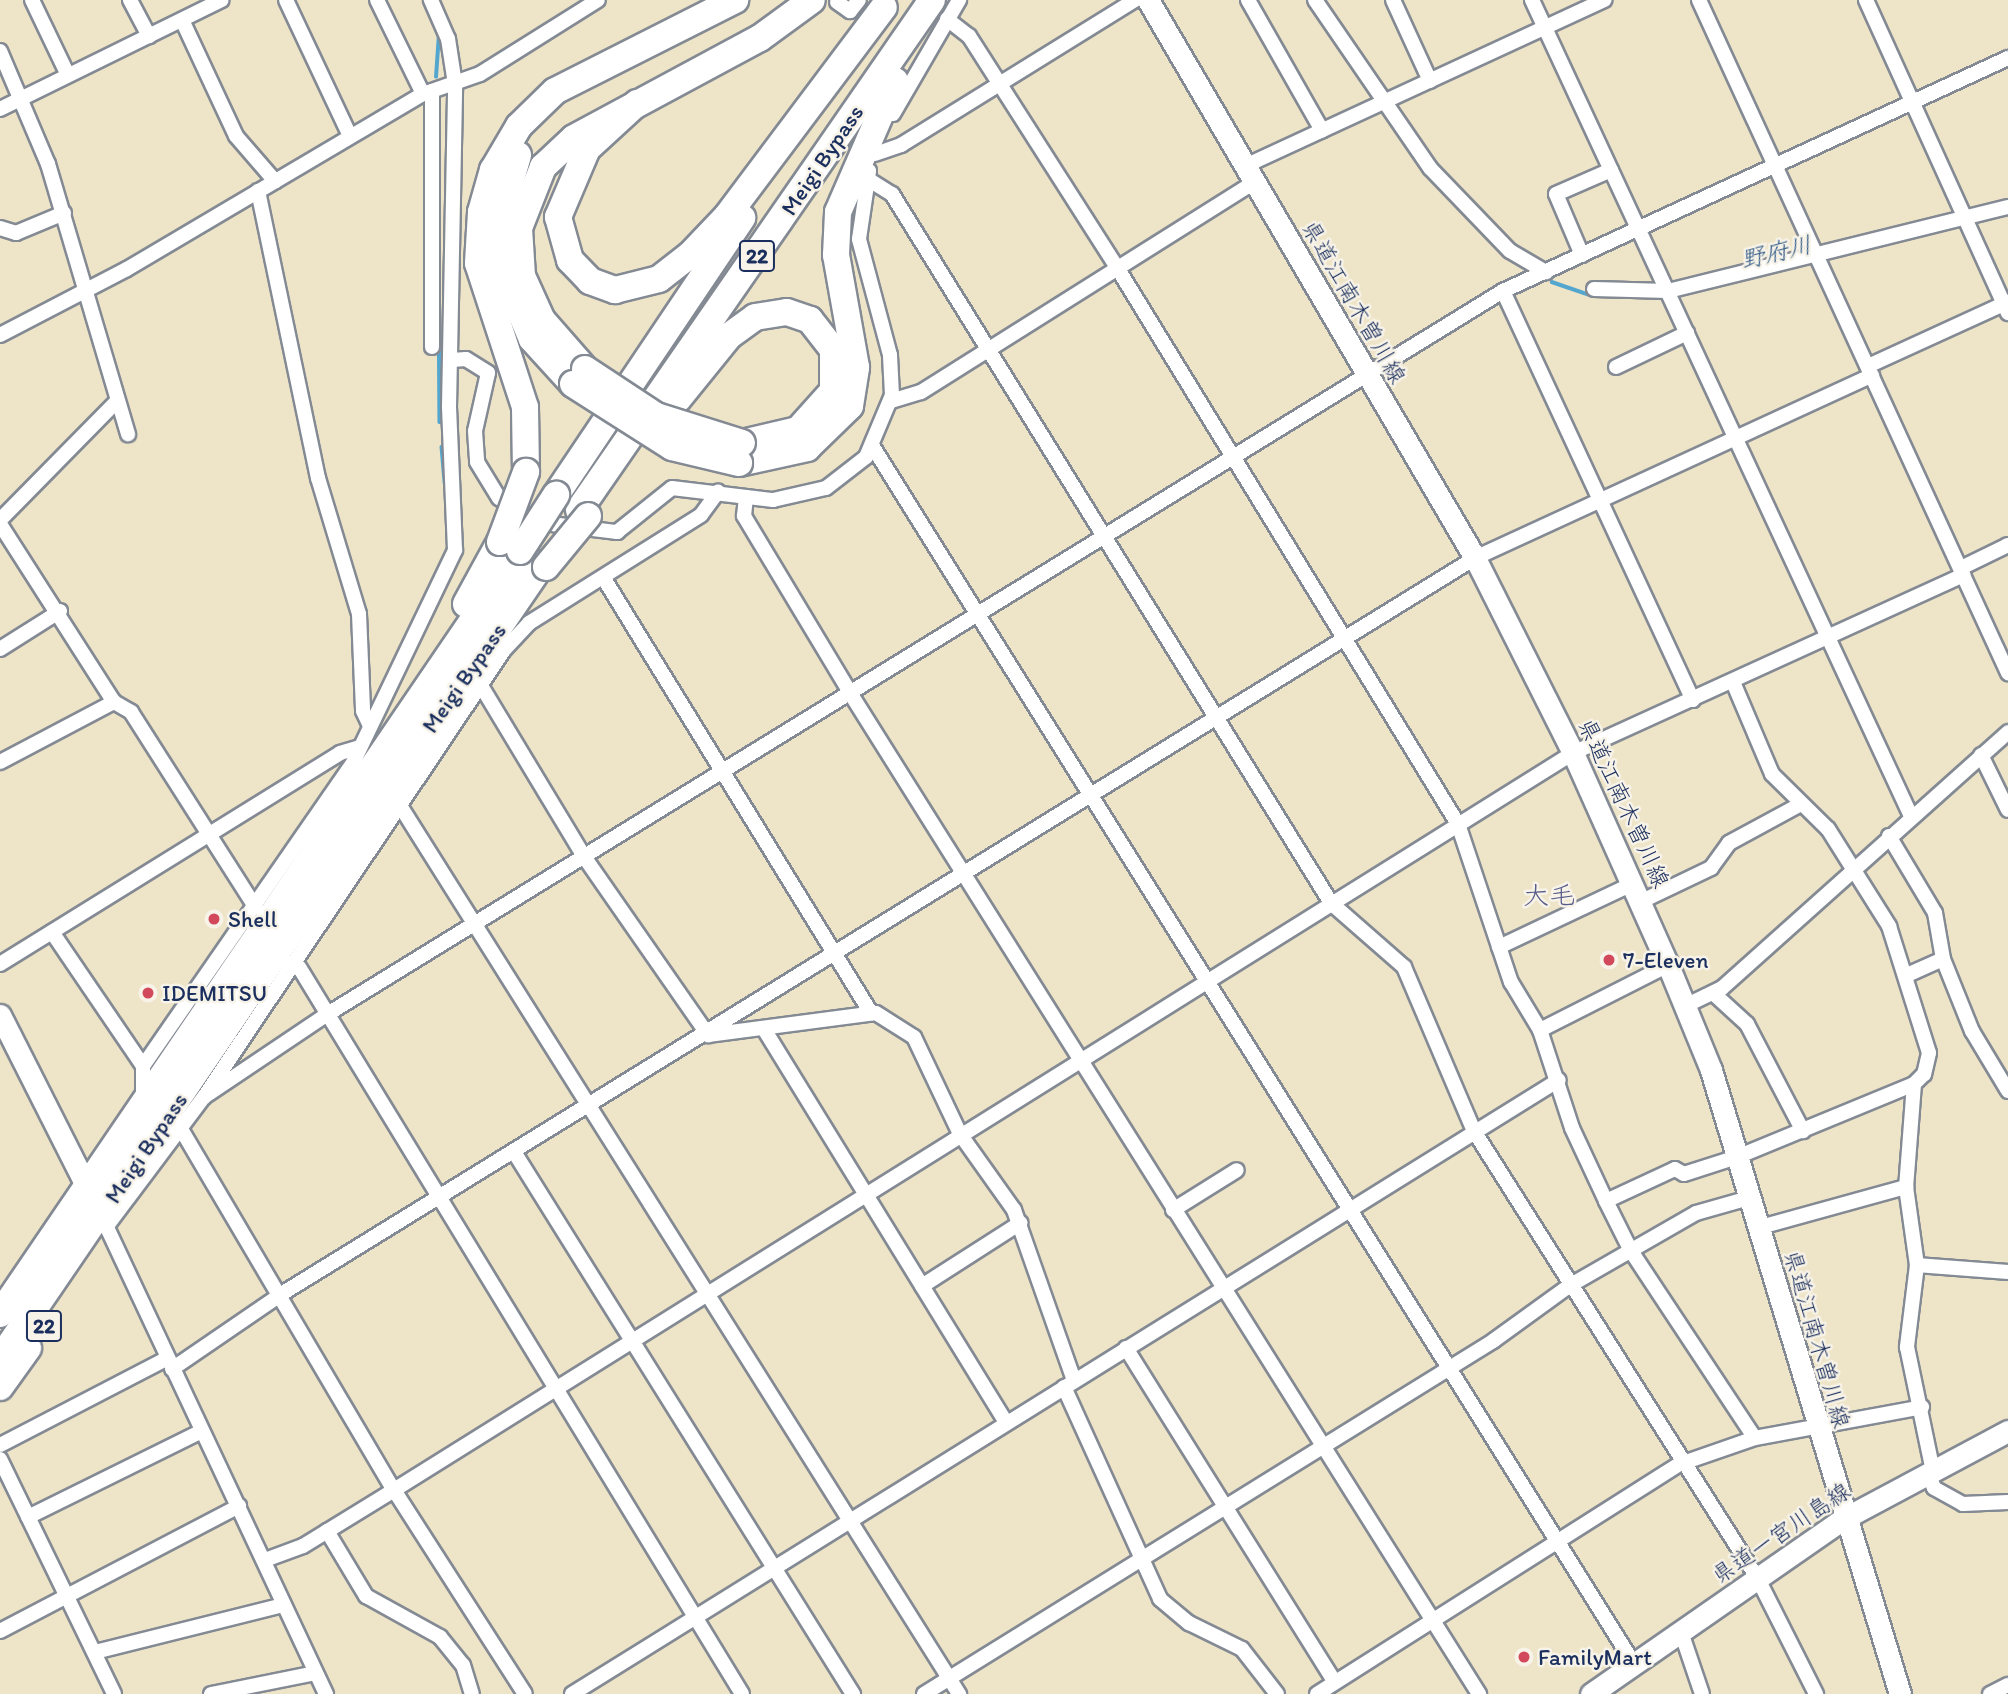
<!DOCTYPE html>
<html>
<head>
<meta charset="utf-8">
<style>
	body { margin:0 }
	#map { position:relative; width:2008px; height:1694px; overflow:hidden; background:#eee4c8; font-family:Itim,"Klee One",sans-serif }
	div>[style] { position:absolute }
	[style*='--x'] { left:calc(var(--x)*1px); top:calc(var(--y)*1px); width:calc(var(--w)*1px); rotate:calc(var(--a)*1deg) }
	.stream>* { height:3.5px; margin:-1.75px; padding:0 1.75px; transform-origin:1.75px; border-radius:1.75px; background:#53a7cf }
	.roads { filter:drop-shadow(2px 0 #848a93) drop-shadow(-2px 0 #848a93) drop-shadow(0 2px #848a93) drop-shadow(0 -2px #848a93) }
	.street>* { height:14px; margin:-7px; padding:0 7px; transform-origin:7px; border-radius:7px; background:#fff }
	.secondary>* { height:21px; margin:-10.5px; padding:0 10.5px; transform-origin:10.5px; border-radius:10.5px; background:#fff }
	.highway>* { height:26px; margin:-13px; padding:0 13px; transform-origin:13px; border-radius:13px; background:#fff }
	.bridges { filter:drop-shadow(2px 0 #848a93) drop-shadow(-2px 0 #848a93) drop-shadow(0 2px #848a93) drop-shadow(0 -2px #848a93) }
	.highway-bridge>* { height:26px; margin:-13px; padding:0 13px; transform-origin:13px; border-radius:13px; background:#fff }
	.dots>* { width:19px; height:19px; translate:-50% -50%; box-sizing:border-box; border:4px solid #f7f3e8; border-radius:50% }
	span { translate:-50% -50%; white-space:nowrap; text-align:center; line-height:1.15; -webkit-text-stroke:5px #f7f3e8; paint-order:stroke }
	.shield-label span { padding:2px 5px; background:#f7f3e8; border:2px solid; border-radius:5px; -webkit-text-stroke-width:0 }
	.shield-label { font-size:21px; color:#1b2f5e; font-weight:700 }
	.street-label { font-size:23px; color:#1b2f5e }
	.poi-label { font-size:23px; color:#1b2f5e }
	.left { translate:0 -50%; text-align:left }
	.water-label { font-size:24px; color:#2f5986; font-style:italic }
	.quarter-label { font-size:26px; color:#585c8a }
</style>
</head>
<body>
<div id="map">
	<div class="stream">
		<i style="--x:436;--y:77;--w:43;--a:-86"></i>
		<i style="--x:439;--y:120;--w:12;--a:-90"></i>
		<i style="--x:1445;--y:193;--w:41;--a:47"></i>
		<i style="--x:1976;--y:222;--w:33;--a:-14"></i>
		<i style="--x:1552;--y:282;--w:43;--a:18.9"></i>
		<i style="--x:1593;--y:296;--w:69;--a:0.8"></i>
		<i style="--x:439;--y:285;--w:137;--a:89.6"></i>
		<i style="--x:1684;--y:294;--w:62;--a:-14"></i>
		<i style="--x:442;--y:447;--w:36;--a:85"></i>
	</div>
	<div class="roads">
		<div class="street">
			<i style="--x:32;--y:0;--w:83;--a:64.4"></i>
			<i style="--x:130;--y:0;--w:41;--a:62.2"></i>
			<i style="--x:286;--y:0;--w:150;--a:64.8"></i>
			<i style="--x:377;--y:0;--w:105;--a:63.9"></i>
			<i style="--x:1248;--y:0;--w:150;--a:60.4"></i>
			<i style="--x:1315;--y:0;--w:204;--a:55.6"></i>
			<i style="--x:1430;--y:168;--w:115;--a:46.1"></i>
			<i style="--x:1510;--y:251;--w:42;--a:30.3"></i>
			<i style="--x:1393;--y:0;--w:89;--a:65.4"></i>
			<i style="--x:1532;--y:0;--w:900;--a:65.09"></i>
			<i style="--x:1699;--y:0;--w:741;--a:65.34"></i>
			<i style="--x:1866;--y:0;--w:344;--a:65.6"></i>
			<i style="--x:837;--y:2;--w:16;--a:35"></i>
			<i style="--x:850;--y:11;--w:14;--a:-51"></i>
			<i style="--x:947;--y:19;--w:28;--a:38"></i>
			<i style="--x:969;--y:36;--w:277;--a:57.4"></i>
			<i style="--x:1118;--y:269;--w:651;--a:58.51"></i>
			<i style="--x:1458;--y:824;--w:167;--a:71.5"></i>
			<i style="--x:1511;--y:982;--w:56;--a:58.9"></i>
			<i style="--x:1540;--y:1030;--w:103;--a:71.9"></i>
			<i style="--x:1572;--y:1128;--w:81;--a:65"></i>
			<i style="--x:1606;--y:1201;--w:56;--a:63.4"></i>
			<i style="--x:1631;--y:1251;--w:224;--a:56.5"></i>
			<i style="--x:182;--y:20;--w:128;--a:65"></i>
			<i style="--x:236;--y:136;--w:60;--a:49.1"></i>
			<i style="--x:0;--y:51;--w:123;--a:67"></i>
			<i style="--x:48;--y:164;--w:282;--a:73.5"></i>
			<i style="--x:432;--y:91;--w:256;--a:90"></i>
			<i style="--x:0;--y:109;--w:247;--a:-26.2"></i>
			<i style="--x:893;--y:114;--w:132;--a:-59.9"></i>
			<i style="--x:875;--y:154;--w:28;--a:-19"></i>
			<i style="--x:901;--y:145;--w:275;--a:-31.8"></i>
			<i style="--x:1245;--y:166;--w:396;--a:-24.8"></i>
			<i style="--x:866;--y:178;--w:31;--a:32"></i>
			<i style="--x:892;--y:194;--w:834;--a:58.23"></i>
			<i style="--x:1331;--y:903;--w:97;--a:41.2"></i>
			<i style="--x:1404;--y:967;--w:178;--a:66.9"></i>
			<i style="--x:1474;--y:1131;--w:530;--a:57.63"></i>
			<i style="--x:1758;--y:1579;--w:129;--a:63.2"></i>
			<i style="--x:258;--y:191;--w:293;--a:78.2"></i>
			<i style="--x:318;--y:478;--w:142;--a:73.2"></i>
			<i style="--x:359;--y:614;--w:97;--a:87.6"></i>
			<i style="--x:363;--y:711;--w:17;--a:65"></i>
			<i style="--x:0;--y:228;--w:17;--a:17"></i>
			<i style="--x:16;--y:233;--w:52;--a:-22.6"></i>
			<i style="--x:1582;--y:255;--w:66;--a:-113.1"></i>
			<i style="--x:1556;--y:194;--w:60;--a:-23.6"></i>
			<i style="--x:1594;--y:289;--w:74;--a:1.5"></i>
			<i style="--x:1668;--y:291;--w:350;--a:-13.9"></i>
			<i style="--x:1503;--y:291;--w:451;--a:65.1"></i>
			<i style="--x:0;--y:335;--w:143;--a:-27.5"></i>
			<i style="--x:127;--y:269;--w:344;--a:-30.6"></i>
			<i style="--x:423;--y:94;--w:60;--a:-19.3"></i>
			<i style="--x:480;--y:74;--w:139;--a:-32.1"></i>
			<i style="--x:452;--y:360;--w:14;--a:-4"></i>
			<i style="--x:466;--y:359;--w:26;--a:32"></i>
			<i style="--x:488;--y:373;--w:59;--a:102.6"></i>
			<i style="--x:475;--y:431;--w:31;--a:86"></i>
			<i style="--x:477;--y:462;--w:42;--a:58.6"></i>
			<i style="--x:499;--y:498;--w:43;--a:33.7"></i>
			<i style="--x:535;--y:522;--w:83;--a:7"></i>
			<i style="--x:617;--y:532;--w:70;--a:-38.7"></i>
			<i style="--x:672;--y:488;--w:102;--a:6.8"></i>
			<i style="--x:773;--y:500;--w:54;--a:-12.8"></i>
			<i style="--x:826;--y:488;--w:51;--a:-37.8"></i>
			<i style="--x:866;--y:457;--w:67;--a:-67.2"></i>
			<i style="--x:892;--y:395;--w:40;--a:-92.9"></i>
			<i style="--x:890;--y:355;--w:120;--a:-105"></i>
			<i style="--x:859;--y:239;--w:69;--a:-81.6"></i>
			<i style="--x:1868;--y:366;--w:154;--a:-24.6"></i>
			<i style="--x:1616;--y:367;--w:79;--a:-25.6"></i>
			<i style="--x:891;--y:401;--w:31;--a:-17"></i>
			<i style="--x:921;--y:392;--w:394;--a:-32.2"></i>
			<i style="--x:873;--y:447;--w:1435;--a:57.98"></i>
			<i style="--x:746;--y:497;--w:19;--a:96"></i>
			<i style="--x:744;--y:516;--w:210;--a:59"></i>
			<i style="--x:852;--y:696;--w:1179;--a:57.86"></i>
			<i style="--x:0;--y:520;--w:165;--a:-45.5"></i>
			<i style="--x:0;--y:524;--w:211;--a:57.4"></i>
			<i style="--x:114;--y:702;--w:20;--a:30"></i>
			<i style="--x:131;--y:712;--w:232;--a:57.5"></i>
			<i style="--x:1961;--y:568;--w:52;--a:-26.1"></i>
			<i style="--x:603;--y:577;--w:512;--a:58.42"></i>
			<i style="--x:0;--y:649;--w:71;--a:-32.3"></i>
			<i style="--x:1733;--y:682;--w:100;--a:67"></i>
			<i style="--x:1772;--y:774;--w:78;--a:44.5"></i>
			<i style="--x:1828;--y:829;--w:115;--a:57.8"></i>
			<i style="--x:1889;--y:926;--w:133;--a:72.5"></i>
			<i style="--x:1929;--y:1053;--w:22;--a:103"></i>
			<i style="--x:1924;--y:1074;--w:14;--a:135"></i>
			<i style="--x:1914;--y:1084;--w:103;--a:94.4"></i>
			<i style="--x:1906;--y:1187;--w:79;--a:82"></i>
			<i style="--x:1917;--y:1265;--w:83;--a:97"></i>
			<i style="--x:1907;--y:1347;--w:127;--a:78.2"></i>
			<i style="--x:480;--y:684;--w:203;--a:58.9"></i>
			<i style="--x:585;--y:858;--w:216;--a:55.2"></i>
			<i style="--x:708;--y:1035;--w:169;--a:-7.5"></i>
			<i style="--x:876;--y:1013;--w:45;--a:32.3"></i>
			<i style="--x:914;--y:1037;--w:107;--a:64.6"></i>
			<i style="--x:960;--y:1134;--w:93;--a:54.6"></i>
			<i style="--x:1014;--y:1210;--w:180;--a:70.6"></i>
			<i style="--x:1981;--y:755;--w:61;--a:63.9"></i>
			<i style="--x:0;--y:762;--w:129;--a:-27.8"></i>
			<i style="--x:399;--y:804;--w:1052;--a:57.82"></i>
			<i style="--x:1889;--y:836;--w:90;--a:59.1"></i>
			<i style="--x:1935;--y:913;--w:47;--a:80.1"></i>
			<i style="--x:1943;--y:959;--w:78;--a:68.1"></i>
			<i style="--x:1972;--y:1031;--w:70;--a:59"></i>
			<i style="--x:1640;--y:902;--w:79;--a:-25.6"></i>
			<i style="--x:1711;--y:868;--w:31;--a:-54"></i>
			<i style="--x:1729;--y:843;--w:80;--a:-28.5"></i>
			<i style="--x:52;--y:932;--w:162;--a:55.8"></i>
			<i style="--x:1499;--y:947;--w:147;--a:-25.3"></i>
			<i style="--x:0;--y:964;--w:400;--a:-31.8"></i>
			<i style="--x:340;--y:753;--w:21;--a:-17"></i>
			<i style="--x:287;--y:964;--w:12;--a:14"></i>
			<i style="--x:299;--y:967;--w:851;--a:58.64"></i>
			<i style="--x:1907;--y:975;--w:39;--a:-24"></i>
			<i style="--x:1713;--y:993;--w:46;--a:42.4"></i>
			<i style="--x:1747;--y:1024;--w:121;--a:62.4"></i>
			<i style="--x:1685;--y:1006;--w:41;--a:-25.9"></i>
			<i style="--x:1722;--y:988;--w:384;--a:-41.8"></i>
			<i style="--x:764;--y:1029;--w:462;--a:58.4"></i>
			<i style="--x:1540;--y:1030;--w:144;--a:-26.9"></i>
			<i style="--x:204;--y:1097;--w:147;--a:-33.9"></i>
			<i style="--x:326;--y:1015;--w:1382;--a:-31.6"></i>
			<i style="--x:1503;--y:291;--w:556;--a:-24.77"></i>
			<i style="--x:143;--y:1103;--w:37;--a:-90"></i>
			<i style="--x:143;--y:1066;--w:371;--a:-55.3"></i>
			<i style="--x:354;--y:761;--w:234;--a:-64.4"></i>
			<i style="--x:455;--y:550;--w:143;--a:-92.4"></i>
			<i style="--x:449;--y:407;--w:323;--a:-88.9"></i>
			<i style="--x:455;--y:84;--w:46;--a:-98.8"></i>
			<i style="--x:448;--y:39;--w:43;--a:-113.6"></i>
			<i style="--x:181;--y:1129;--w:419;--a:59.5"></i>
			<i style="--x:394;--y:1490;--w:242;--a:57.3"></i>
			<i style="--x:516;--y:1155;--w:636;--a:57.99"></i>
			<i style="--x:1606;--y:1201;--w:76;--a:-24.9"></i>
			<i style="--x:1675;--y:1169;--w:10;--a:29"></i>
			<i style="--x:1684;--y:1174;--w:56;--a:-17.8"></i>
			<i style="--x:1737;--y:1157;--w:191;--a:-22.4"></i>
			<i style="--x:1173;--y:1210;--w:75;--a:-32"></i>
			<i style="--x:103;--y:1219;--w:525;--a:64.85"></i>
			<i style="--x:107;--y:1226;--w:161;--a:-53.1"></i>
			<i style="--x:204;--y:1097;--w:538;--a:-56.13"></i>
			<i style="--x:504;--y:650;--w:37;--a:-47"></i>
			<i style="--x:529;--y:623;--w:203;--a:-32.1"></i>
			<i style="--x:701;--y:515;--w:29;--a:-54"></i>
			<i style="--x:1757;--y:1228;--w:155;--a:-15.4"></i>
			<i style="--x:1917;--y:1265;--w:91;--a:4.4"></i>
			<i style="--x:922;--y:1286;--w:117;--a:-32.7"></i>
			<i style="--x:1126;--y:1348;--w:393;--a:58"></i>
			<i style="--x:172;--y:1369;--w:135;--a:-34.4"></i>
			<i style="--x:283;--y:1293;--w:1400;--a:-31.66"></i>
			<i style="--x:1475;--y:558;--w:437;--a:-24.7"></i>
			<i style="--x:1064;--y:1387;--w:233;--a:65.6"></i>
			<i style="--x:1160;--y:1599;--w:38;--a:40"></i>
			<i style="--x:1189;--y:1623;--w:59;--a:26.1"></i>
			<i style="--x:1242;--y:1649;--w:57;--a:52.1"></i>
			<i style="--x:0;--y:1445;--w:187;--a:-27.4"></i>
			<i style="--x:0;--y:1459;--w:261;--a:64.1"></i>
			<i style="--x:1928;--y:1473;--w:16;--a:68"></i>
			<i style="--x:1934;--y:1488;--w:33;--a:29"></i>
			<i style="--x:1963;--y:1504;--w:45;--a:-2.5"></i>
			<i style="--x:28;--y:1517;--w:194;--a:-26.3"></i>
			<i style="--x:327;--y:1531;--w:76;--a:59"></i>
			<i style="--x:366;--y:1596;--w:85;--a:29"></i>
			<i style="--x:440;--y:1637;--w:36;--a:51"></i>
			<i style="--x:463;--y:1665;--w:30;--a:73"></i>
			<i style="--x:265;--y:1560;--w:40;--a:-20.2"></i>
			<i style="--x:303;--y:1546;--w:107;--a:-31.6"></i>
			<i style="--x:394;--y:1490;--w:1390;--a:-32.01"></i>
			<i style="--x:1573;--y:753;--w:429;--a:-24.5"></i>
			<i style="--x:0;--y:1631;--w:270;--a:-27.6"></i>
			<i style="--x:1681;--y:1632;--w:65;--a:71.3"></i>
			<i style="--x:95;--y:1652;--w:194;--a:-14"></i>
			<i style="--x:211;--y:1694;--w:106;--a:-11.4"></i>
			<i style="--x:572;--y:1694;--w:1162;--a:-31.89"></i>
			<i style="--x:924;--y:1694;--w:670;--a:-31.81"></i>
			<i style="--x:1493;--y:1341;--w:94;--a:-35.9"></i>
			<i style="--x:1569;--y:1286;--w:146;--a:-29.9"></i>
			<i style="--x:1696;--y:1213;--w:55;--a:-15.8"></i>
			<i style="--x:1317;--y:1694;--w:430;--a:-32.4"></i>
			<i style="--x:1680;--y:1464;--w:79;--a:-19.1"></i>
			<i style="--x:1755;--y:1438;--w:170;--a:-10.5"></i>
			<i style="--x:1990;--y:1694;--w:20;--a:-27"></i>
		</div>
		<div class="secondary">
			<i style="--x:1148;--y:0;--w:647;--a:59.63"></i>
			<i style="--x:1475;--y:558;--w:218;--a:63.3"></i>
			<i style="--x:1573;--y:753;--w:232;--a:65.9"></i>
			<i style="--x:1668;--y:965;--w:113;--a:67.7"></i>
			<i style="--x:1711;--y:1070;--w:652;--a:73.15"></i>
			<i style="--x:0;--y:1015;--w:204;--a:63.2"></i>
			<i style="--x:1591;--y:1694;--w:307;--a:-34.8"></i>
			<i style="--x:1843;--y:1519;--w:187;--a:-28.1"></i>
		</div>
		<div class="highway">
			<i style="--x:637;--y:103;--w:68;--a:137.4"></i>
			<i style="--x:587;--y:149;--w:74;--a:113.1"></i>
			<i style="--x:558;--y:217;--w:45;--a:74.4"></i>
			<i style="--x:570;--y:260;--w:29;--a:46"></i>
			<i style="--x:590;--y:281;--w:27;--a:20"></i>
			<i style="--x:615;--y:290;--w:45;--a:-14"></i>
			<i style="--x:659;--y:279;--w:39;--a:-38"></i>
			<i style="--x:690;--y:255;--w:54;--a:-46.5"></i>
			<i style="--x:727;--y:216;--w:261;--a:-53.1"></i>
			<i style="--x:518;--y:155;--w:65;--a:106.2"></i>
			<i style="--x:500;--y:217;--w:46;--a:90"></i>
			<i style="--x:500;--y:263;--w:82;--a:67.2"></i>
			<i style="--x:532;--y:339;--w:61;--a:47.7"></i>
			<i style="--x:585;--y:369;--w:65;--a:-131.3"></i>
			<i style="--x:542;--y:320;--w:48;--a:-114.4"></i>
			<i style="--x:522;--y:276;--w:48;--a:-93.6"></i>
			<i style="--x:519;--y:228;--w:66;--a:-68.5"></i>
			<i style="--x:543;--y:167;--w:42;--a:-43.1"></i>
			<i style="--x:574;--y:138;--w:211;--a:-28.3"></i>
			<i style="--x:760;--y:38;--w:64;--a:-36.2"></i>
			<i style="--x:678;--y:399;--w:81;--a:-51"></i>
			<i style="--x:729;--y:336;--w:32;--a:-36"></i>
			<i style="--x:755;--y:317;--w:32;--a:-9"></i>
			<i style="--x:787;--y:312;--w:24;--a:19"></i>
			<i style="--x:810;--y:320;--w:37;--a:52"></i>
			<i style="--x:833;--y:349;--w:42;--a:90"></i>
			<i style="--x:833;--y:391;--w:52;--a:131.9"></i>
			<i style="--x:798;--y:430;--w:57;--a:166.9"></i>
			<i style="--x:739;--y:463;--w:70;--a:-12.4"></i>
			<i style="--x:807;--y:448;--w:60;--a:-44.3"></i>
			<i style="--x:850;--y:406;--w:39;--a:-81"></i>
			<i style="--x:856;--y:367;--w:114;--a:-100.1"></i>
			<i style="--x:836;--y:255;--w:43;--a:-87.3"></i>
			<i style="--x:838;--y:212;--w:143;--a:-66.5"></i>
			<i style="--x:526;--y:472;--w:65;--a:-90.9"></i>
			<i style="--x:525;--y:407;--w:151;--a:-108.1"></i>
			<i style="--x:478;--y:263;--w:51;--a:-86.6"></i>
			<i style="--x:481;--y:212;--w:44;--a:-74.1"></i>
			<i style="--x:493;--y:170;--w:51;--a:-59.4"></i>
			<i style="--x:519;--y:126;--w:50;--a:-44.2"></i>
			<i style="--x:555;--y:91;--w:202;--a:-26.8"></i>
			<i style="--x:556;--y:495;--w:334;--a:-56.1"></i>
			<i style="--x:579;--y:510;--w:620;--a:-55.31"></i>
			<i style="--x:466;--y:604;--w:71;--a:-61.3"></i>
			<i style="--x:0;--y:1314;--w:923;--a:-55.72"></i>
			<i style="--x:0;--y:1359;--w:962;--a:-55.72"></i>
			<i style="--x:0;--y:1387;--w:48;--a:-54.3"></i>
		</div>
	</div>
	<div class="bridges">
		<div class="highway-bridge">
			<i style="--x:585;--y:369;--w:85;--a:33.5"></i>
			<i style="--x:656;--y:416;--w:90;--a:17.4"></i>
			<i style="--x:573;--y:384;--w:117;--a:32.5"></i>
			<i style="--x:672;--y:447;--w:69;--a:13.4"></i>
			<i style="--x:500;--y:542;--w:75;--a:-69.6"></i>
			<i style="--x:520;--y:551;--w:67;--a:-57.3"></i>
			<i style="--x:546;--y:567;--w:66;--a:-50.5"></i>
		</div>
	</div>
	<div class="dots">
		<i style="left:214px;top:919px;background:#d1495b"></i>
		<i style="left:1609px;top:960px;background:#d1495b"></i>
		<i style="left:148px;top:993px;background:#d1495b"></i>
		<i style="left:1524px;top:1657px;background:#d1495b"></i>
	</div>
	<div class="shield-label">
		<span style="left:757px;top:256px">22</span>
		<span style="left:44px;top:1326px">22</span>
	</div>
	<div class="street-label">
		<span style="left:822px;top:160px;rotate:-56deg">Meigi Bypass</span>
		<span style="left:1354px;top:302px;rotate:60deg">県道江南木曽川線</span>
		<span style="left:464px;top:678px;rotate:-55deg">Meigi Bypass</span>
		<span style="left:1624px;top:803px;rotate:65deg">県道江南木曽川線</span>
		<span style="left:146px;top:1148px;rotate:-56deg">Meigi Bypass</span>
		<span style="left:1817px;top:1339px;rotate:74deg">県道江南木曽川線</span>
		<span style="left:1781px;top:1533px;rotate:-34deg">県道一宮川島線</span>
	</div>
	<div class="poi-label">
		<span class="left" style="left:228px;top:919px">Shell</span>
		<span class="left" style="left:1623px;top:960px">7-Eleven</span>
		<span class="left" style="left:162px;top:993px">IDEMITSU</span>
		<span class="left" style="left:1538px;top:1657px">FamilyMart</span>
	</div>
	<div class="water-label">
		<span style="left:1776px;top:252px;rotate:-13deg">野府川</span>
	</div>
	<div class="quarter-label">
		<span style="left:1549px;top:896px">大毛</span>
	</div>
</div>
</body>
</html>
